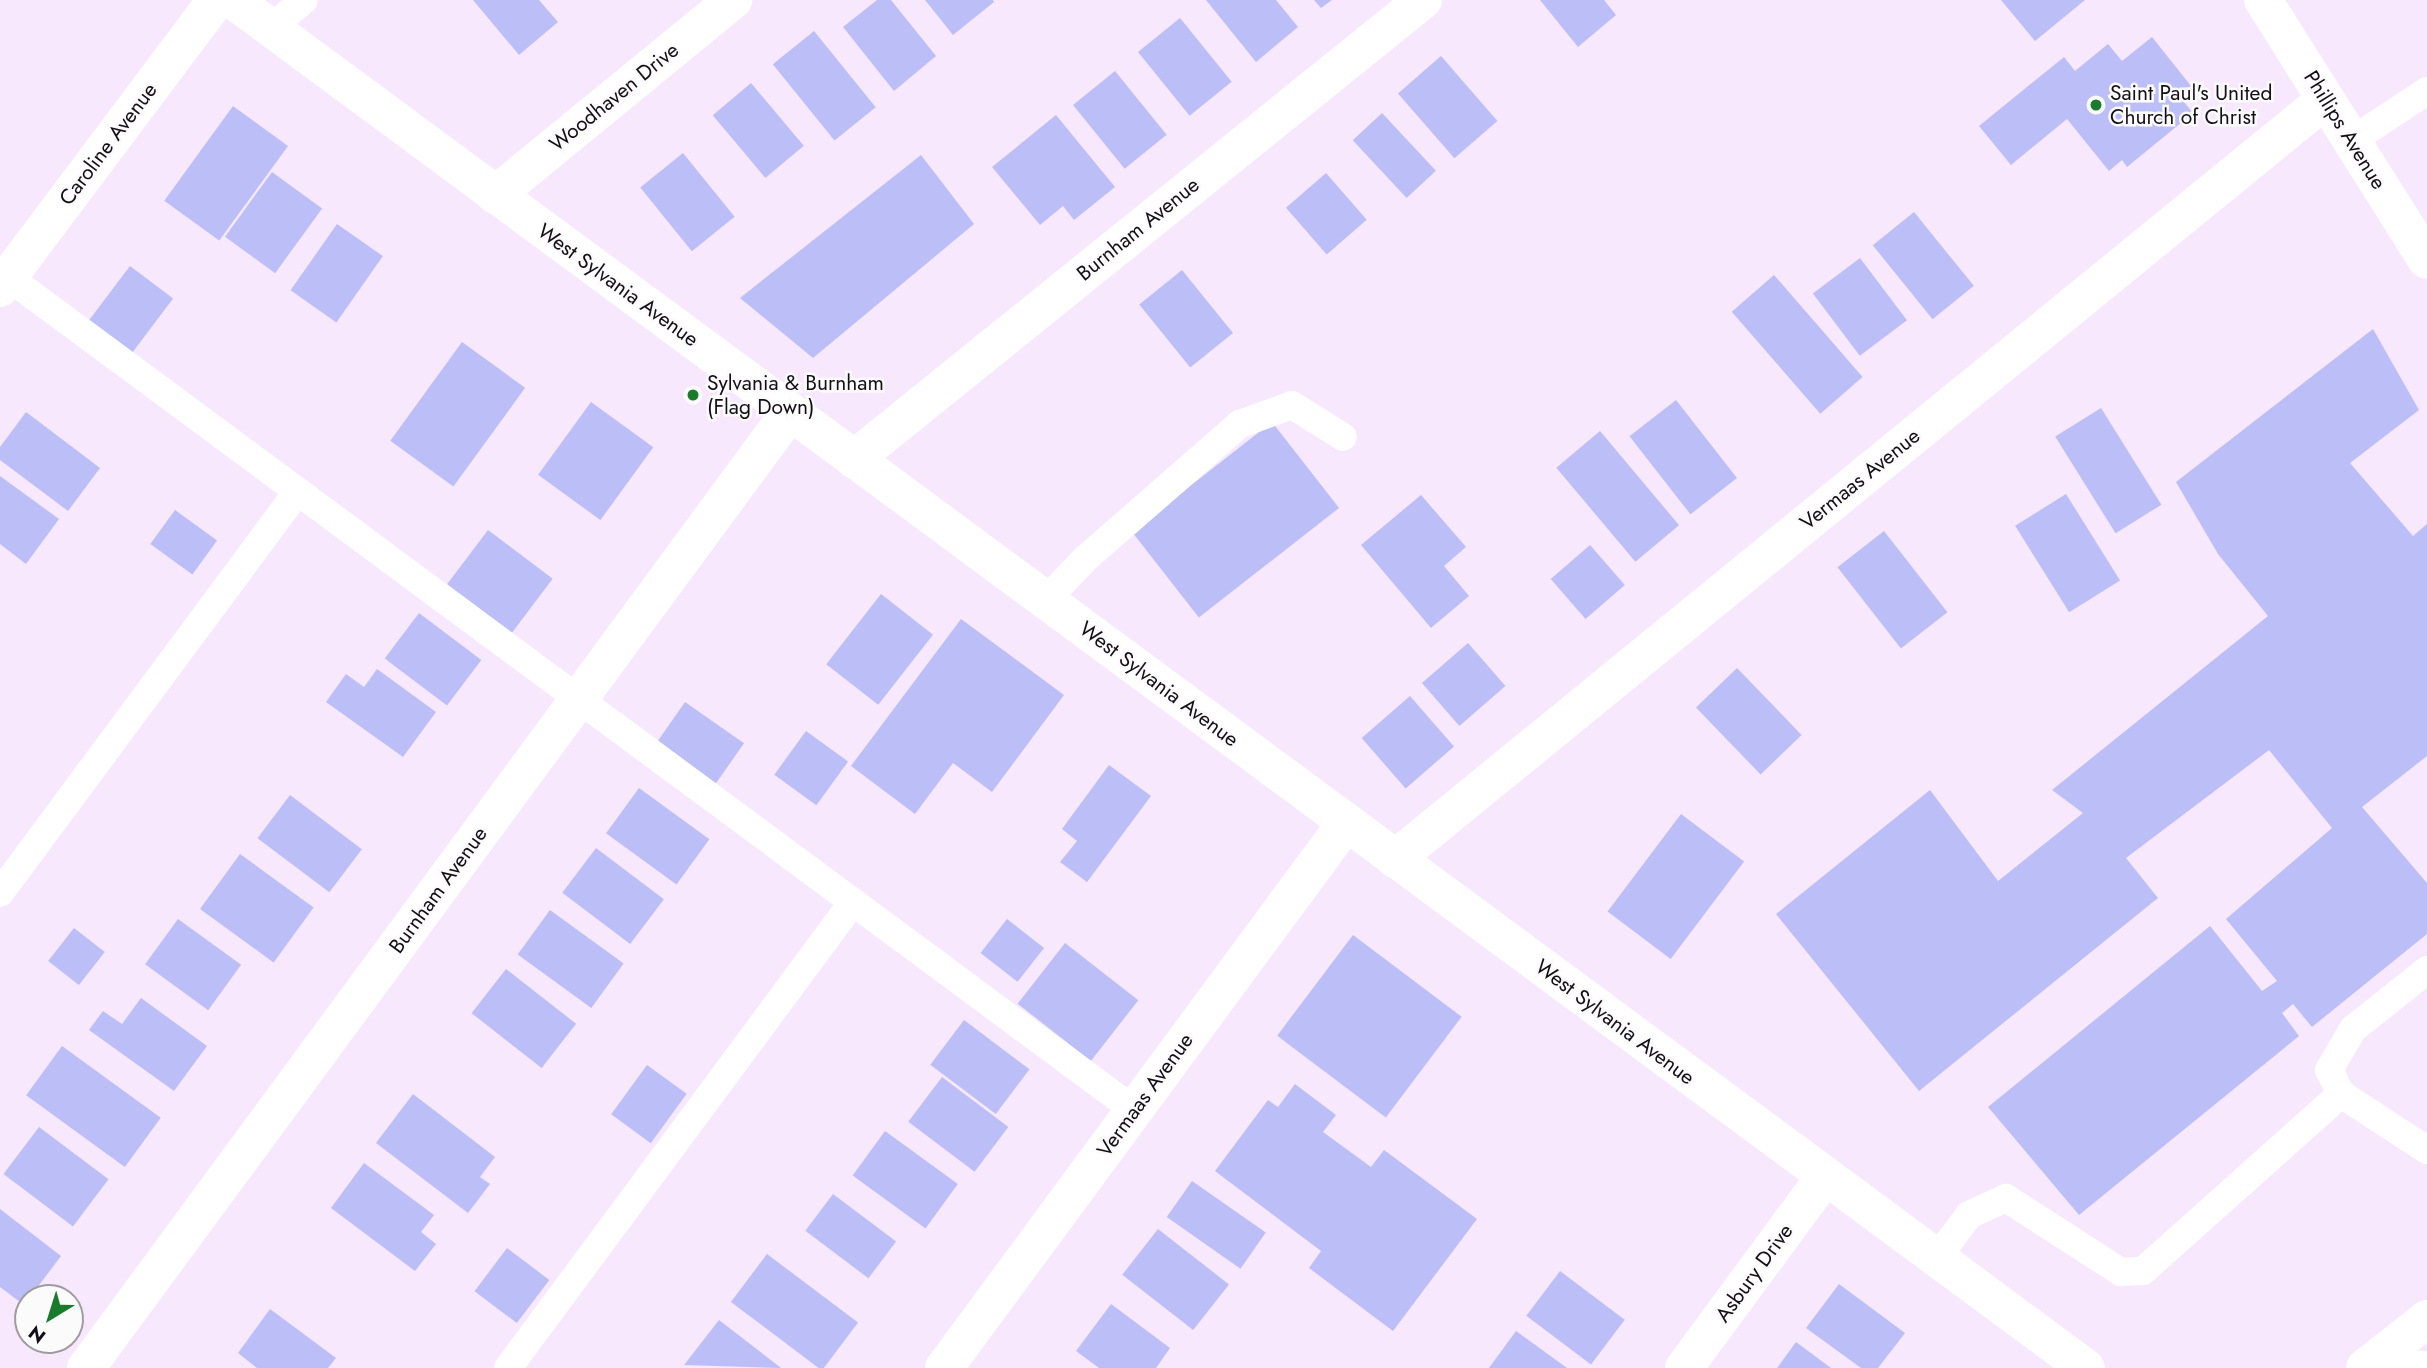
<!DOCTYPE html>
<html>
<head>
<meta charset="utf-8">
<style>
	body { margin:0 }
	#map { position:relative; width:2427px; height:1368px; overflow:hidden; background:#f7e8fd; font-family:Jost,sans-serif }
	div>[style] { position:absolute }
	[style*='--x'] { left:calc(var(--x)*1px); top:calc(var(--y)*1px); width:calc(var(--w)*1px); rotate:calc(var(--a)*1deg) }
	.building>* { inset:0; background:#bcbff7; transform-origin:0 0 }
	.service>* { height:28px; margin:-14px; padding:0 14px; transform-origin:14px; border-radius:14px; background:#fff }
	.minor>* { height:38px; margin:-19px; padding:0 19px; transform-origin:19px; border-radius:19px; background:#fff }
	.tertiary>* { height:38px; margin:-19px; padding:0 19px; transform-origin:19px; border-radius:19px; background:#fff }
	.secondary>* { height:38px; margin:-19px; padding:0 19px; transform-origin:19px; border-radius:19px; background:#fff }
	.dots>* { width:19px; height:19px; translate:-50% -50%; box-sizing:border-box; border:4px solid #fbfbfb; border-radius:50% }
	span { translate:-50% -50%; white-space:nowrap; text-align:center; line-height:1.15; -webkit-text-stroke:5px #fbfbfb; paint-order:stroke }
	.poi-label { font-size:21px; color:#140e17 }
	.left { translate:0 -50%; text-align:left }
	.street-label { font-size:21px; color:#140e17 }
	.north { position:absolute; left:14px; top:1284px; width:70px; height:70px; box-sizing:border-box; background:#fbfbfb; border:2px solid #9f9ca0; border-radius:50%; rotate:218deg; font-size:19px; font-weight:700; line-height:28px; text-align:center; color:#140e17 }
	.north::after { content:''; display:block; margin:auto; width:24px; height:32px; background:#1a7b2d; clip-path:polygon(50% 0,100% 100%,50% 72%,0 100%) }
</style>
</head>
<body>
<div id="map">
	<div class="building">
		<i style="clip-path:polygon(473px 0,539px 0,558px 22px,519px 55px)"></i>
		<i style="clip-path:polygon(877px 0,891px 0,936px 56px,894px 91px,843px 27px)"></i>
		<i style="clip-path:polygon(925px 0,993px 0,994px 2px,953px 35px)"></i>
		<i style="clip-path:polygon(1206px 0,1276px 0,1298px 27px,1256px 62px)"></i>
		<i style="clip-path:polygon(1314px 0,1332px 0,1321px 8px)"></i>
		<i style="clip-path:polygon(1540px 0,1604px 0,1616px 15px,1578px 47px)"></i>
		<i style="clip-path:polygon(2001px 0,2085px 0,2035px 41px)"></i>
		<i style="left:1180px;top:18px;width:82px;height:54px;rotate:51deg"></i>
		<i style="left:814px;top:31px;width:98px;height:53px;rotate:51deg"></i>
		<i style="clip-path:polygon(2152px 37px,2191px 86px,2179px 96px,2193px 113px,2127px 167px,2122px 160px,2109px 171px,2067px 119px,2011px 165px,1979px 126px,2064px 57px,2075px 71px,2108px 44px,2122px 61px)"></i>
		<i style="left:1441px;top:56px;width:86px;height:57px;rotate:49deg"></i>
		<i style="left:1115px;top:71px;width:82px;height:54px;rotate:51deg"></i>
		<i style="left:751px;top:83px;width:82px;height:50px;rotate:50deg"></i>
		<i style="left:233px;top:106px;width:68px;height:117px;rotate:36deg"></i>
		<i style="left:1382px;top:113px;width:79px;height:40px;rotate:47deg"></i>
		<i style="clip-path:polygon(1056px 115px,1115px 187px,1074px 220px,1063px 206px,1040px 225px,992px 167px)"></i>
		<i style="left:683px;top:153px;width:82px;height:55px;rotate:51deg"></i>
		<i style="clip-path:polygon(921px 155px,974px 224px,813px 358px,740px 298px)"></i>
		<i style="left:272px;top:172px;width:62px;height:80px;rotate:36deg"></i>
		<i style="left:1326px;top:173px;width:62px;height:53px;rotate:49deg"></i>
		<i style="left:1914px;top:212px;width:95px;height:53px;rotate:51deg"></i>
		<i style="left:337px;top:224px;width:56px;height:81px;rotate:35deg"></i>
		<i style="left:1860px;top:258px;width:78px;height:59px;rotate:53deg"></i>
		<i style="left:130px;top:266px;width:54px;height:68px;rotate:37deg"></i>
		<i style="left:1182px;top:270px;width:81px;height:55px;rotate:51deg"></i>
		<i style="left:1774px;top:275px;width:135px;height:56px;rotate:49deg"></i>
		<i style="clip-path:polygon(2373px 329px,2419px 410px,2350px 463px,2413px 536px,2427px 524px,2427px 756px,2362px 807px,2427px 883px,2427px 934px,2312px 1027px,2293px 1004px,2282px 1013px,2299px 1036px,2079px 1215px,1988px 1107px,2210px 926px,2262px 991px,2277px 981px,2226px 919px,2332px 828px,2269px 750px,2126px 858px,2158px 898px,1919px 1091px,1776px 914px,1930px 790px,1998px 881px,2083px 813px,2052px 790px,2268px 616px,2218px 554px,2176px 482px)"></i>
		<i style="left:462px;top:342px;width:78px;height:122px;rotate:36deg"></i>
		<i style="left:1676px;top:400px;width:99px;height:59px;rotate:52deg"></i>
		<i style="left:591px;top:402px;width:77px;height:90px;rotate:36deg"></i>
		<i style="left:2101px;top:408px;width:114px;height:54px;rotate:58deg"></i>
		<i style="clip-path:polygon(26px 412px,100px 468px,68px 511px,0 460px,0 447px)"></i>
		<i style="left:1272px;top:422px;width:109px;height:178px;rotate:52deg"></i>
		<i style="left:1600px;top:431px;width:123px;height:57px;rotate:50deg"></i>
		<i style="clip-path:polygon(0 476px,59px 519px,26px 564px,0 544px)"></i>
		<i style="left:2066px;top:494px;width:102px;height:60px;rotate:58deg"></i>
		<i style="clip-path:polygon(1421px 495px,1466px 547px,1444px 566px,1469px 596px,1431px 628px,1361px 545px)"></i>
		<i style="left:175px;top:510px;width:52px;height:42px;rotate:36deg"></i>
		<i style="left:488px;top:530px;width:81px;height:68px;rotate:37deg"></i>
		<i style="left:1884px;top:531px;width:103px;height:59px;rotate:52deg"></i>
		<i style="left:1590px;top:545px;width:53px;height:52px;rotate:49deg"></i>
		<i style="left:881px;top:594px;width:66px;height:89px;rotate:38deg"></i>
		<i style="left:419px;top:613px;width:78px;height:57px;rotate:37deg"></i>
		<i style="clip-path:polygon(961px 619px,1064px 695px,992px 792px,953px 763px,915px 814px,851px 766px)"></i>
		<i style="left:1468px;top:643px;width:57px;height:61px;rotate:49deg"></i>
		<i style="left:1737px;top:668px;width:93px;height:57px;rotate:46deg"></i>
		<i style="clip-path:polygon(377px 669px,436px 712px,403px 757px,326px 702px,346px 674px,364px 687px)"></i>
		<i style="left:1410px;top:696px;width:67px;height:64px;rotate:49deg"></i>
		<i style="left:685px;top:702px;width:72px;height:49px;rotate:35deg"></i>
		<i style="left:806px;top:731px;width:52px;height:54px;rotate:36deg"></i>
		<i style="clip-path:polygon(1109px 765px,1151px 796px,1087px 882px,1060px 862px,1077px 841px,1062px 829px)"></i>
		<i style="left:639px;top:788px;width:87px;height:56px;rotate:36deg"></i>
		<i style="left:290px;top:795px;width:90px;height:54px;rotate:37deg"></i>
		<i style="left:1681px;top:814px;width:79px;height:122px;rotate:37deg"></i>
		<i style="left:596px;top:848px;width:85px;height:56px;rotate:37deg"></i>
		<i style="left:240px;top:854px;width:91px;height:68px;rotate:36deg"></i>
		<i style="left:550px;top:910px;width:91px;height:55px;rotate:36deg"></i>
		<i style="left:178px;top:919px;width:78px;height:56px;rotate:36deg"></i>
		<i style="left:1007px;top:919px;width:47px;height:43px;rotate:38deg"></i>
		<i style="left:74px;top:928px;width:39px;height:42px;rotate:38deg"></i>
		<i style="left:1353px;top:935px;width:136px;height:126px;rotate:37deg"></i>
		<i style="left:1065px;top:943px;width:93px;height:77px;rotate:38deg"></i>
		<i style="left:506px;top:969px;width:89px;height:56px;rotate:38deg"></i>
		<i style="clip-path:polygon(141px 998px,207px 1046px,174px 1091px,89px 1030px,103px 1011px,122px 1024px)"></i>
		<i style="left:964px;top:1020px;width:82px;height:56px;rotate:37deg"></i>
		<i style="left:62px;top:1046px;width:122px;height:61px;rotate:36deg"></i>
		<i style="left:647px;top:1065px;width:49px;height:61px;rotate:36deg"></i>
		<i style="left:942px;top:1077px;width:83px;height:56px;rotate:37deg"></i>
		<i style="clip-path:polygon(1295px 1084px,1336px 1115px,1323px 1132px,1371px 1167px,1384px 1150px,1477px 1219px,1393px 1331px,1309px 1268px,1321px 1251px,1215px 1171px,1268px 1100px,1278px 1107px)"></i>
		<i style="clip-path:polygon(413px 1094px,495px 1157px,480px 1177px,490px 1184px,468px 1213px,376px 1143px)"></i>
		<i style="left:39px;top:1127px;width:87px;height:59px;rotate:37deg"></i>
		<i style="left:885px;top:1131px;width:90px;height:55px;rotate:36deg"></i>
		<i style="clip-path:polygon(364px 1163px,434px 1215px,421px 1232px,436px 1244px,415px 1271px,331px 1208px)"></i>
		<i style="left:1192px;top:1181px;width:90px;height:44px;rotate:35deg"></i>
		<i style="left:833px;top:1194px;width:79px;height:46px;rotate:37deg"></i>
		<i style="clip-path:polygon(0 1209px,61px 1256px,24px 1305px,0 1287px)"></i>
		<i style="left:1158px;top:1229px;width:90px;height:58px;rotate:38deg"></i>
		<i style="left:507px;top:1248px;width:53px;height:54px;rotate:37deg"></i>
		<i style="left:767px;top:1254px;width:114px;height:60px;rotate:37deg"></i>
		<i style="left:1560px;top:1271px;width:81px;height:56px;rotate:37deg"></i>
		<i style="clip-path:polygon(1839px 1284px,1905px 1333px,1878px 1368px,1861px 1368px,1806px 1328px)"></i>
		<i style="clip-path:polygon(1111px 1304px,1170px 1348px,1156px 1368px,1099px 1368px,1076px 1351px)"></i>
		<i style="clip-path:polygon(270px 1309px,336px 1358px,328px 1368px,257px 1368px,238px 1353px)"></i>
		<i style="clip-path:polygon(719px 1320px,781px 1368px,684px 1365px)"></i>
		<i style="clip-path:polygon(1516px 1331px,1567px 1368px,1489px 1368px)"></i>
		<i style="clip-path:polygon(1796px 1342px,1831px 1368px,1777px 1368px)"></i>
	</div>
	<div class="service">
		<i style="--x:271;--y:28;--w:43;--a:-40.3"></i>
		<i style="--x:2351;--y:141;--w:91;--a:-33.3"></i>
		<i style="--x:8;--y:277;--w:1401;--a:36.49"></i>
		<i style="--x:1046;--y:600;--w:57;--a:-46.4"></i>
		<i style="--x:1085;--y:559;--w:206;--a:-41.1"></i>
		<i style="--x:1240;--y:424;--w:55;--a:-20.1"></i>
		<i style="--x:1292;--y:405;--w:60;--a:32.1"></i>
		<i style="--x:0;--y:893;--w:500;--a:-53.45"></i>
		<i style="--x:2427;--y:970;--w:95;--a:141.4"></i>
		<i style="--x:2353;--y:1029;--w:48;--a:120.3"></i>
		<i style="--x:2329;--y:1070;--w:27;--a:63"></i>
		<i style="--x:2341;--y:1094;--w:103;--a:33.1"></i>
		<i style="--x:1936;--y:1259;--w:55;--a:-53.1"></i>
		<i style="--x:1969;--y:1215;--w:41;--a:-24.7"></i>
		<i style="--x:2006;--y:1198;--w:137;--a:32.8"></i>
		<i style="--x:2121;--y:1272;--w:22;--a:-3"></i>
		<i style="--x:2143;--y:1271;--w:266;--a:-41.8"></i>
		<i style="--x:2372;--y:1363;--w:55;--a:2.1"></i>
		<i style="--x:508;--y:1368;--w:580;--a:-53.49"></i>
	</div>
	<div class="minor">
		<i style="--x:495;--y:195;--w:308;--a:-39.3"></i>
		<i style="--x:0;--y:288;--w:360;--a:-53.1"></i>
		<i style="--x:854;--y:459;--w:731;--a:-38.89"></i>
		<i style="--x:1395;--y:859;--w:1200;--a:-39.22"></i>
		<i style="--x:86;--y:1368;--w:1187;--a:-53.63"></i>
		<i style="--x:944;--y:1368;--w:677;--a:-53.59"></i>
		<i style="--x:1684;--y:1368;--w:237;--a:-53.6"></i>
		<i style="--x:2365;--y:1368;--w:79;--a:-38.3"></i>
	</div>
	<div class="tertiary">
		<i style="--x:2263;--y:0;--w:307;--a:57.8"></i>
	</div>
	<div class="secondary">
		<i style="--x:233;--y:0;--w:2303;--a:36.44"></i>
	</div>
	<div class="dots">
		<i style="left:2096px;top:105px;background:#1a7b2d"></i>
		<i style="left:693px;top:395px;background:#1a7b2d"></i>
	</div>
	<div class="poi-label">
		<span class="left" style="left:2110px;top:105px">Saint Paul's United<br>Church of Christ</span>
		<span class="left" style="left:707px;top:395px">Sylvania &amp; Burnham<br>(Flag Down)</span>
	</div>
	<div class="street-label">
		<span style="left:614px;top:97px;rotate:-39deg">Woodhaven Drive</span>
		<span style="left:2345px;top:130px;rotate:58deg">Phillips Avenue</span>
		<span style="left:108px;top:144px;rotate:-53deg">Caroline Avenue</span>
		<span style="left:1138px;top:229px;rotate:-39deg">Burnham Avenue</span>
		<span style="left:618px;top:285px;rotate:36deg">West Sylvania Avenue</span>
		<span style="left:1860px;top:479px;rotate:-39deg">Vermaas Avenue</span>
		<span style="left:1159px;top:684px;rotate:37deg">West Sylvania Avenue</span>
		<span style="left:438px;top:890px;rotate:-54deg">Burnham Avenue</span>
		<span style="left:1615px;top:1022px;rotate:37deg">West Sylvania Avenue</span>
		<span style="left:1145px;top:1095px;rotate:-54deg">Vermaas Avenue</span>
		<span style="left:1754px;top:1273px;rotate:-54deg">Asbury Drive</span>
	</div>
	<div class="north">N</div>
</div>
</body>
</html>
